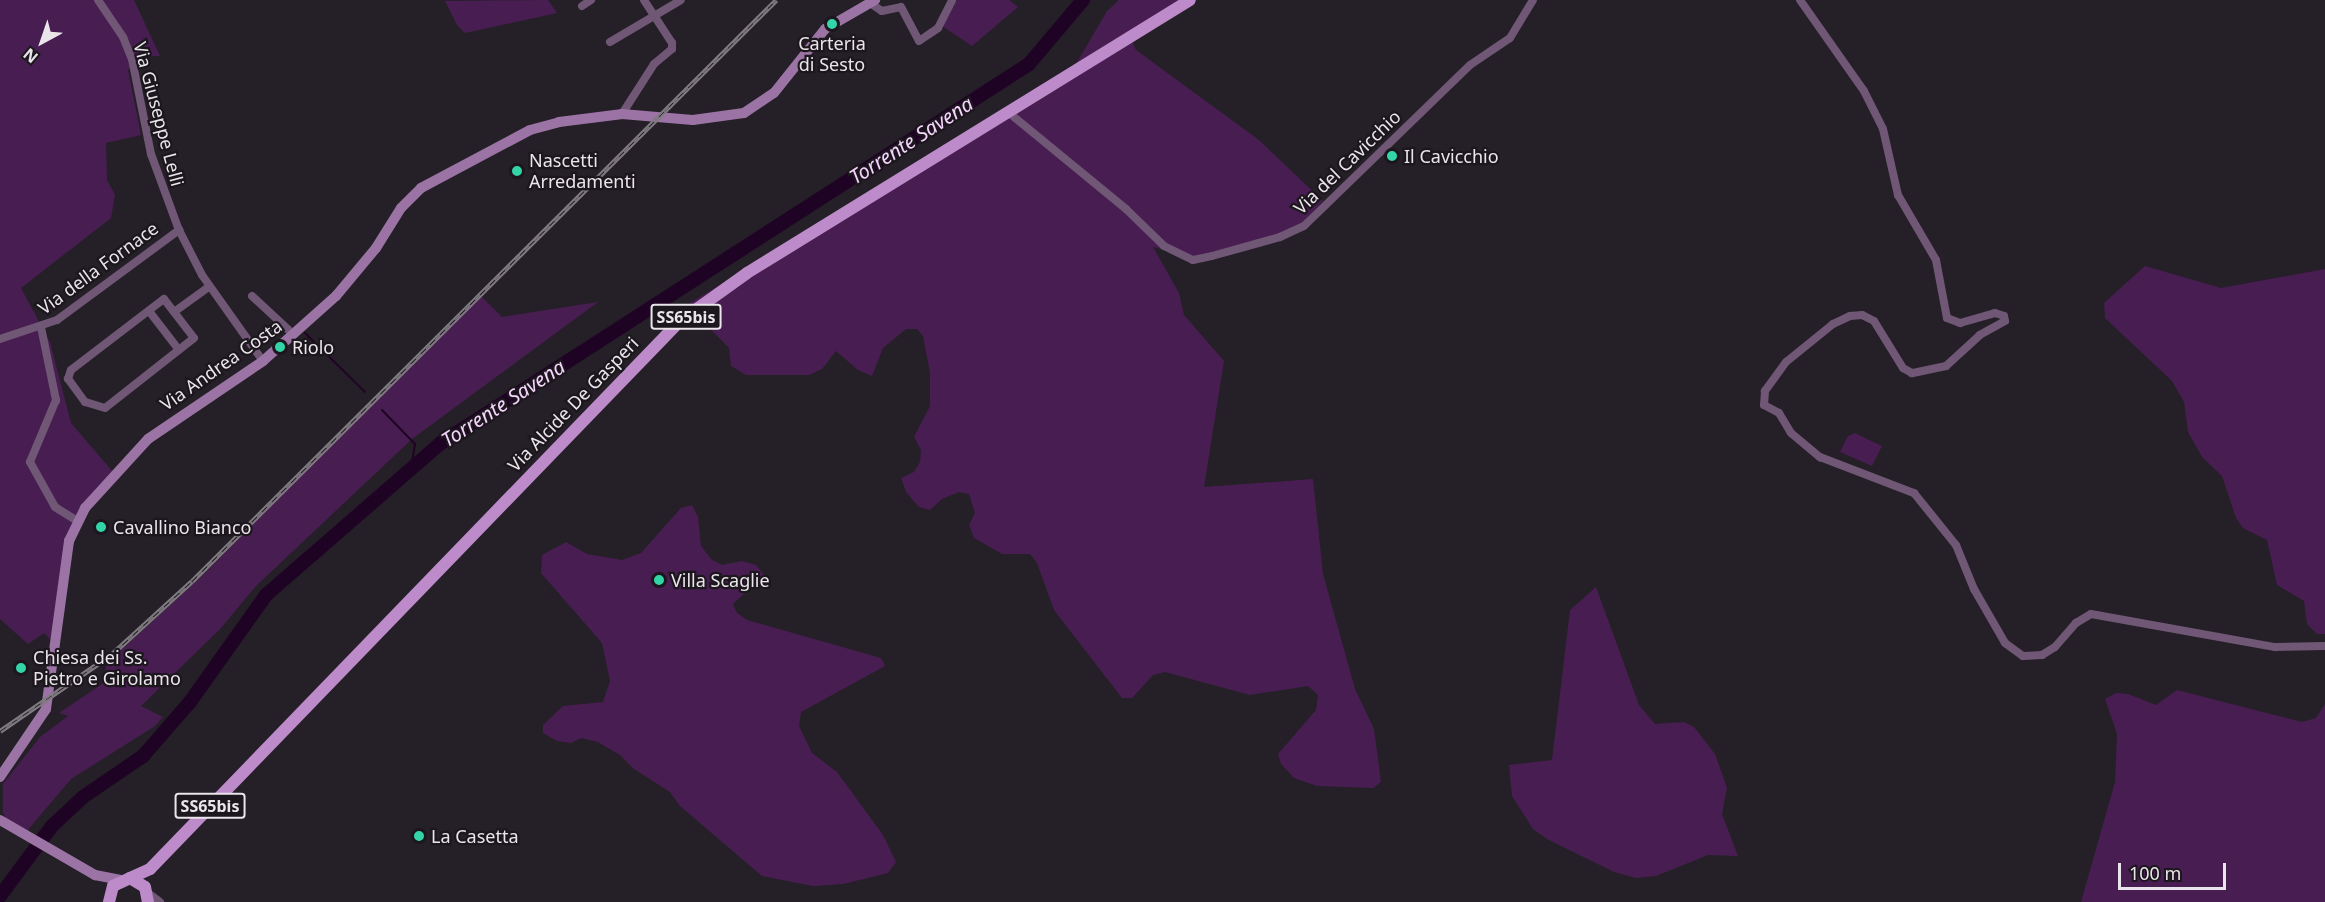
<!DOCTYPE html>
<html>
<head>
<meta charset="utf-8">
<style>
	body { margin:0 }
	#map { position:relative; width:2325px; height:902px; overflow:hidden; background:#251f27; font-family:"Noto Sans",sans-serif }
	div>[style] { position:absolute }
	[style*='--x'] { left:calc(var(--x)*1px); top:calc(var(--y)*1px); width:calc(var(--w)*1px); rotate:calc(var(--a)*1deg) }
	.green>* { inset:0; background:#481e52 }
	.stream>* { height:2px; margin:-1px; padding:0 1px; transform-origin:1px; border-radius:1px; background:#1f0325 }
	.river>* { height:14px; margin:-7px; padding:0 7px; transform-origin:7px; border-radius:7px; background:#1f0325 }
	.minor>* { height:8px; margin:-4px; padding:0 4px; transform-origin:4px; border-radius:4px; background:#6f5775 }
	.secondary>* { height:10px; margin:-5px; padding:0 5px; transform-origin:5px; border-radius:5px; background:#9b74a5 }
	.primary>* { height:12px; margin:-6px; padding:0 6px; transform-origin:6px; border-radius:6px; background:#bd8aca }
	.rail>* { height:4.5px; margin-top:-2.25px; transform-origin:0; background:repeating-linear-gradient(90deg,#1c161d 0 7px,#807a81 0 14px); box-sizing:border-box; border-block:2px solid #807a81 }
	.dots>* { width:16px; height:16px; translate:-50% -50%; box-sizing:border-box; border:3px solid #1c161d; border-radius:50% }
	span { translate:-50% -50%; white-space:nowrap; text-align:center; line-height:1.15; -webkit-text-stroke:4.5px #1c161d; paint-order:stroke }
	.shield-label span { padding:2px 4px; background:#1c161d; border:2px solid; border-radius:4px; -webkit-text-stroke-width:0 }
	.shield-label { font-size:16px; color:#eae5eb; font-weight:700 }
	.poi-label { font-size:18px; color:#eae5eb }
	.left { translate:0 -50%; text-align:left }
	.street-label { font-size:18px; color:#eae5eb }
	.water-label { font-size:20px; color:#f5d5fd; font-style:italic }
	.north { position:absolute; left:12px; top:12px; width:60px; height:60px; -webkit-text-stroke:4px #1c161d; paint-order:stroke; rotate:220deg; font-size:16px; font-weight:700; line-height:24px; text-align:center; color:#eae5eb }
	.north::after { content:''; display:block; margin:auto; width:21px; height:27px; background:#eae5eb; clip-path:polygon(50% 0,100% 100%,50% 72%,0 100%) }
	.scale { position:absolute; left:2118px; top:863px; width:108px; height:27px; box-sizing:border-box; border:3px solid #eae5eb; border-top:0; padding-left:8px; font-size:18px; line-height:21px; white-space:nowrap; color:#eae5eb; -webkit-text-stroke:4px #1c161d; paint-order:stroke }
</style>
</head>
<body>
<div id="map">
	<div class="green">
		<i style="clip-path:polygon(0 0,134px 0,160px 56px,141px 56px,128px 70px,141px 135px,106px 143px,107px 180px,115px 195px,111px 218px,21px 288px,50px 342px,71px 423px,113px 472px,81px 513px,51px 640px,44px 633px,28px 644px,0 619px)"></i>
		<i style="clip-path:polygon(548px 0,557px 13px,465px 33px,457px 25px,445px 1px)"></i>
		<i style="clip-path:polygon(957px 0,1009px 0,1018px 7px,972px 46px,942px 26px)"></i>
		<i style="clip-path:polygon(1119px 0,1194px 0,1132px 41px,1136px 50px,1259px 140px,1323px 201px,1294px 231px,1208px 260px,1153px 247px,1179px 293px,1184px 315px,1224px 361px,1204px 487px,1313px 479px,1323px 574px,1355px 689px,1374px 729px,1381px 782px,1373px 788px,1317px 786px,1294px 778px,1281px 764px,1278px 754px,1316px 710px,1318px 695px,1308px 686px,1250px 695px,1165px 672px,1153px 675px,1132px 698px,1122px 698px,1054px 610px,1037px 563px,1030px 554px,1002px 554px,974px 538px,969px 525px,975px 513px,969px 494px,959px 492px,942px 499px,930px 510px,919px 507px,906px 492px,901px 478px,914px 472px,920px 462px,921px 450px,914px 437px,930px 406px,930px 373px,923px 336px,917px 329px,906px 329px,883px 348px,872px 376px,858px 370px,836px 351px,822px 369px,809px 375px,746px 375px,731px 366px,729px 348px,687px 305px,1072px 71px,1107px 11px)"></i>
		<i style="clip-path:polygon(2145px 266px,2221px 288px,2325px 269px,2325px 634px,2317px 634px,2307px 624px,2304px 601px,2277px 585px,2267px 540px,2243px 528px,2236px 518px,2222px 476px,2202px 457px,2188px 432px,2184px 402px,2172px 381px,2105px 318px,2104px 303px)"></i>
		<i style="clip-path:polygon(480px 295px,502px 317px,598px 302px,412px 439px,256px 586px,220px 629px,141px 706px,163px 717px,155px 726px,71px 779px,21px 838px,11px 831px,3px 812px,3px 784px,40px 737px,68px 716px,59px 713px,102px 684px,107px 663px,203px 575px)"></i>
		<i style="clip-path:polygon(1855px 433px,1882px 446px,1872px 466px,1840px 452px,1848px 436px)"></i>
		<i style="clip-path:polygon(692px 505px,698px 517px,701px 546px,711px 559px,722px 565px,742px 561px,756px 565px,764px 575px,733px 604px,737px 613px,747px 620px,881px 658px,885px 666px,801px 712px,799px 726px,812px 753px,837px 772px,883px 835px,896px 862px,888px 873px,843px 884px,813px 886px,762px 876px,680px 806px,670px 792px,634px 769px,620px 755px,598px 742px,581px 738px,571px 743px,557px 741px,543px 733px,543px 725px,563px 706px,603px 702px,610px 681px,602px 643px,541px 573px,542px 555px,566px 542px,587px 554px,622px 560px,641px 553px,681px 508px)"></i>
		<i style="clip-path:polygon(1596px 587px,1639px 705px,1655px 724px,1684px 722px,1694px 727px,1715px 754px,1727px 788px,1722px 814px,1738px 856px,1708px 855px,1656px 876px,1636px 878px,1614px 872px,1547px 839px,1533px 829px,1512px 796px,1509px 765px,1552px 760px,1570px 610px)"></i>
		<i style="clip-path:polygon(2177px 690px,2302px 722px,2316px 718px,2325px 704px,2325px 902px,2081px 902px,2115px 782px,2117px 734px,2105px 699px,2116px 693px,2128px 694px,2156px 705px)"></i>
	</div>
	<div class="stream">
		<i style="--x:305;--y:333;--w:84;--a:44.5"></i>
		<i style="--x:382;--y:410;--w:47;--a:45.9"></i>
		<i style="--x:415;--y:444;--w:25;--a:99"></i>
	</div>
	<div class="river">
		<i style="--x:0;--y:896;--w:87;--a:-53.4"></i>
		<i style="--x:52;--y:826;--w:42;--a:-43.1"></i>
		<i style="--x:83;--y:797;--w:73;--a:-34.3"></i>
		<i style="--x:143;--y:756;--w:72;--a:-49"></i>
		<i style="--x:190;--y:702;--w:131;--a:-54.6"></i>
		<i style="--x:266;--y:595;--w:232;--a:-41"></i>
		<i style="--x:441;--y:443;--w:700;--a:-32.8"></i>
		<i style="--x:1029;--y:64;--w:84;--a:-49.8"></i>
	</div>
	<div class="minor">
		<i style="--x:98;--y:0;--w:45;--a:56"></i>
		<i style="--x:123;--y:37;--w:24;--a:68"></i>
		<i style="--x:132;--y:59;--w:97;--a:78.7"></i>
		<i style="--x:151;--y:154;--w:81;--a:69.8"></i>
		<i style="--x:179;--y:230;--w:51;--a:62.9"></i>
		<i style="--x:202;--y:275;--w:105;--a:54.7"></i>
		<i style="--x:1800;--y:0;--w:111;--a:54.9"></i>
		<i style="--x:1864;--y:91;--w:42;--a:63.4"></i>
		<i style="--x:1883;--y:129;--w:68;--a:77.2"></i>
		<i style="--x:1898;--y:195;--w:75;--a:59.7"></i>
		<i style="--x:1936;--y:260;--w:59;--a:79.3"></i>
		<i style="--x:1947;--y:318;--w:14;--a:21"></i>
		<i style="--x:1960;--y:323;--w:36;--a:-16"></i>
		<i style="--x:1995;--y:313;--w:9;--a:18"></i>
		<i style="--x:2004;--y:316;--w:5;--a:79"></i>
		<i style="--x:2005;--y:321;--w:29;--a:151"></i>
		<i style="--x:1980;--y:335;--w:46;--a:137.6"></i>
		<i style="--x:1946;--y:366;--w:35;--a:168"></i>
		<i style="--x:1912;--y:373;--w:10;--a:-151"></i>
		<i style="--x:1903;--y:368;--w:55;--a:-121.7"></i>
		<i style="--x:1874;--y:321;--w:13;--a:-153"></i>
		<i style="--x:1862;--y:315;--w:12;--a:175"></i>
		<i style="--x:1850;--y:316;--w:19;--a:155"></i>
		<i style="--x:1833;--y:324;--w:60;--a:141"></i>
		<i style="--x:1786;--y:362;--w:36;--a:126"></i>
		<i style="--x:1765;--y:391;--w:14;--a:94"></i>
		<i style="--x:1764;--y:405;--w:17;--a:28"></i>
		<i style="--x:1779;--y:413;--w:23;--a:59"></i>
		<i style="--x:1791;--y:433;--w:38;--a:40"></i>
		<i style="--x:1820;--y:457;--w:101;--a:21"></i>
		<i style="--x:1914;--y:493;--w:67;--a:51.1"></i>
		<i style="--x:1956;--y:545;--w:48;--a:67.8"></i>
		<i style="--x:1974;--y:589;--w:62;--a:60.1"></i>
		<i style="--x:2005;--y:643;--w:22;--a:36"></i>
		<i style="--x:2023;--y:656;--w:19;--a:-3"></i>
		<i style="--x:2042;--y:655;--w:15;--a:-32"></i>
		<i style="--x:2055;--y:647;--w:32;--a:-49"></i>
		<i style="--x:2076;--y:623;--w:17;--a:-31"></i>
		<i style="--x:2091;--y:614;--w:187;--a:10.2"></i>
		<i style="--x:2275;--y:647;--w:50;--a:-1.1"></i>
		<i style="--x:870;--y:3;--w:14;--a:34"></i>
		<i style="--x:882;--y:11;--w:19;--a:-12"></i>
		<i style="--x:901;--y:7;--w:38;--a:62"></i>
		<i style="--x:919;--y:41;--w:23;--a:-34"></i>
		<i style="--x:938;--y:28;--w:31;--a:-63"></i>
		<i style="--x:582;--y:6;--w:11;--a:-34"></i>
		<i style="--x:610;--y:42;--w:82;--a:-30.6"></i>
		<i style="--x:1008;--y:112;--w:153;--a:39.4"></i>
		<i style="--x:1126;--y:209;--w:53;--a:44.2"></i>
		<i style="--x:1164;--y:246;--w:32;--a:26"></i>
		<i style="--x:1193;--y:260;--w:19;--a:-12"></i>
		<i style="--x:1212;--y:256;--w:71;--a:-15.6"></i>
		<i style="--x:1280;--y:237;--w:26;--a:-25"></i>
		<i style="--x:1304;--y:226;--w:231;--a:-44.1"></i>
		<i style="--x:1470;--y:65;--w:48;--a:-34"></i>
		<i style="--x:1510;--y:38;--w:44;--a:-58.8"></i>
		<i style="--x:622;--y:114;--w:59;--a:-57.4"></i>
		<i style="--x:654;--y:64;--w:23;--a:-40"></i>
		<i style="--x:672;--y:49;--w:6;--a:-90"></i>
		<i style="--x:672;--y:43;--w:51;--a:-123.1"></i>
		<i style="--x:252;--y:296;--w:57;--a:42.9"></i>
		<i style="--x:164;--y:299;--w:49;--a:52.4"></i>
		<i style="--x:194;--y:338;--w:113;--a:141.8"></i>
		<i style="--x:105;--y:408;--w:21;--a:-163"></i>
		<i style="--x:85;--y:402;--w:29;--a:-126"></i>
		<i style="--x:68;--y:379;--w:9;--a:-72"></i>
		<i style="--x:71;--y:370;--w:117;--a:-37.4"></i>
		<i style="--x:149;--y:311;--w:49;--a:52.4"></i>
		<i style="--x:174;--y:312;--w:44;--a:-35.8"></i>
		<i style="--x:41;--y:327;--w:75;--a:78.4"></i>
		<i style="--x:56;--y:400;--w:67;--a:112.8"></i>
		<i style="--x:30;--y:462;--w:51;--a:60.9"></i>
		<i style="--x:55;--y:507;--w:25;--a:32"></i>
		<i style="--x:0;--y:339;--w:60;--a:-18.4"></i>
		<i style="--x:57;--y:320;--w:152;--a:-36.4"></i>
		<i style="--x:252;--y:345;--w:35;--a:-35"></i>
		<i style="--x:148;--y:893;--w:15;--a:37"></i>
	</div>
	<div class="secondary">
		<i style="--x:0;--y:777;--w:82;--a:-55.9"></i>
		<i style="--x:46;--y:709;--w:170;--a:-82.2"></i>
		<i style="--x:69;--y:541;--w:37;--a:-64"></i>
		<i style="--x:85;--y:508;--w:93;--a:-47.6"></i>
		<i style="--x:148;--y:439;--w:139;--a:-34.1"></i>
		<i style="--x:263;--y:361;--w:98;--a:-41.7"></i>
		<i style="--x:336;--y:296;--w:62;--a:-50.2"></i>
		<i style="--x:376;--y:248;--w:47;--a:-58"></i>
		<i style="--x:401;--y:208;--w:28;--a:-45"></i>
		<i style="--x:421;--y:188;--w:123;--a:-28"></i>
		<i style="--x:530;--y:130;--w:30;--a:-15"></i>
		<i style="--x:559;--y:122;--w:64;--a:-7.2"></i>
		<i style="--x:622;--y:114;--w:71;--a:4.8"></i>
		<i style="--x:693;--y:120;--w:51;--a:-7.8"></i>
		<i style="--x:744;--y:113;--w:36;--a:-34"></i>
		<i style="--x:774;--y:93;--w:82;--a:-51.4"></i>
		<i style="--x:825;--y:29;--w:58;--a:-30.1"></i>
		<i style="--x:0;--y:820;--w:110;--a:30.1"></i>
		<i style="--x:95;--y:875;--w:25;--a:11"></i>
	</div>
	<div class="primary">
		<i style="--x:130;--y:878;--w:22;--a:-24"></i>
		<i style="--x:150;--y:869;--w:762;--a:-45.96"></i>
		<i style="--x:680;--y:321;--w:82;--a:-35.6"></i>
		<i style="--x:747;--y:273;--w:520;--a:-31.64"></i>
		<i style="--x:109;--y:902;--w:16;--a:-76"></i>
		<i style="--x:113;--y:886;--w:19;--a:-25"></i>
		<i style="--x:130;--y:878;--w:17;--a:31"></i>
		<i style="--x:145;--y:887;--w:15;--a:79"></i>
	</div>
	<div class="rail">
		<i style="--x:0;--y:731;--w:136;--a:-34.5"></i>
		<i style="--x:112;--y:654;--w:108;--a:-42.4"></i>
		<i style="--x:192;--y:581;--w:824;--a:-44.85"></i>
	</div>
	<div class="dots">
		<i style="left:832px;top:24px;background:#33d4a8"></i>
		<i style="left:1392px;top:156px;background:#33d4a8"></i>
		<i style="left:517px;top:171px;background:#33d4a8"></i>
		<i style="left:280px;top:347px;background:#33d4a8"></i>
		<i style="left:101px;top:527px;background:#33d4a8"></i>
		<i style="left:659px;top:580px;background:#33d4a8"></i>
		<i style="left:21px;top:668px;background:#33d4a8"></i>
		<i style="left:419px;top:836px;background:#33d4a8"></i>
	</div>
	<div class="shield-label">
		<span style="left:686px;top:317px">SS65bis</span>
		<span style="left:210px;top:806px">SS65bis</span>
	</div>
	<div class="poi-label">
		<span style="left:832px;top:54px">Carteria<br>di Sesto</span>
		<span class="left" style="left:1404px;top:156px">Il Cavicchio</span>
		<span class="left" style="left:529px;top:171px">Nascetti<br>Arredamenti</span>
		<span class="left" style="left:292px;top:347px">Riolo</span>
		<span class="left" style="left:113px;top:527px">Cavallino Bianco</span>
		<span class="left" style="left:671px;top:580px">Villa Scaglie</span>
		<span class="left" style="left:33px;top:668px">Chiesa dei Ss.<br>Pietro e Girolamo</span>
		<span class="left" style="left:431px;top:836px">La Casetta</span>
	</div>
	<div class="street-label">
		<span style="left:159px;top:114px;rotate:75deg">Via Giuseppe Lelli</span>
		<span style="left:1347px;top:162px;rotate:-44deg">Via del Cavicchio</span>
		<span style="left:98px;top:268px;rotate:-36deg">Via della Fornace</span>
		<span style="left:221px;top:365px;rotate:-35deg">Via Andrea Costa</span>
		<span style="left:573px;top:404px;rotate:-46deg">Via Alcide De Gasperi</span>
	</div>
	<div class="water-label">
		<span style="left:911px;top:140px;rotate:-33deg">Torrente Savena</span>
		<span style="left:503px;top:403px;rotate:-33deg">Torrente Savena</span>
	</div>
	<div class="north">N</div>
	<div class="scale">100 m</div>
</div>
</body>
</html>
